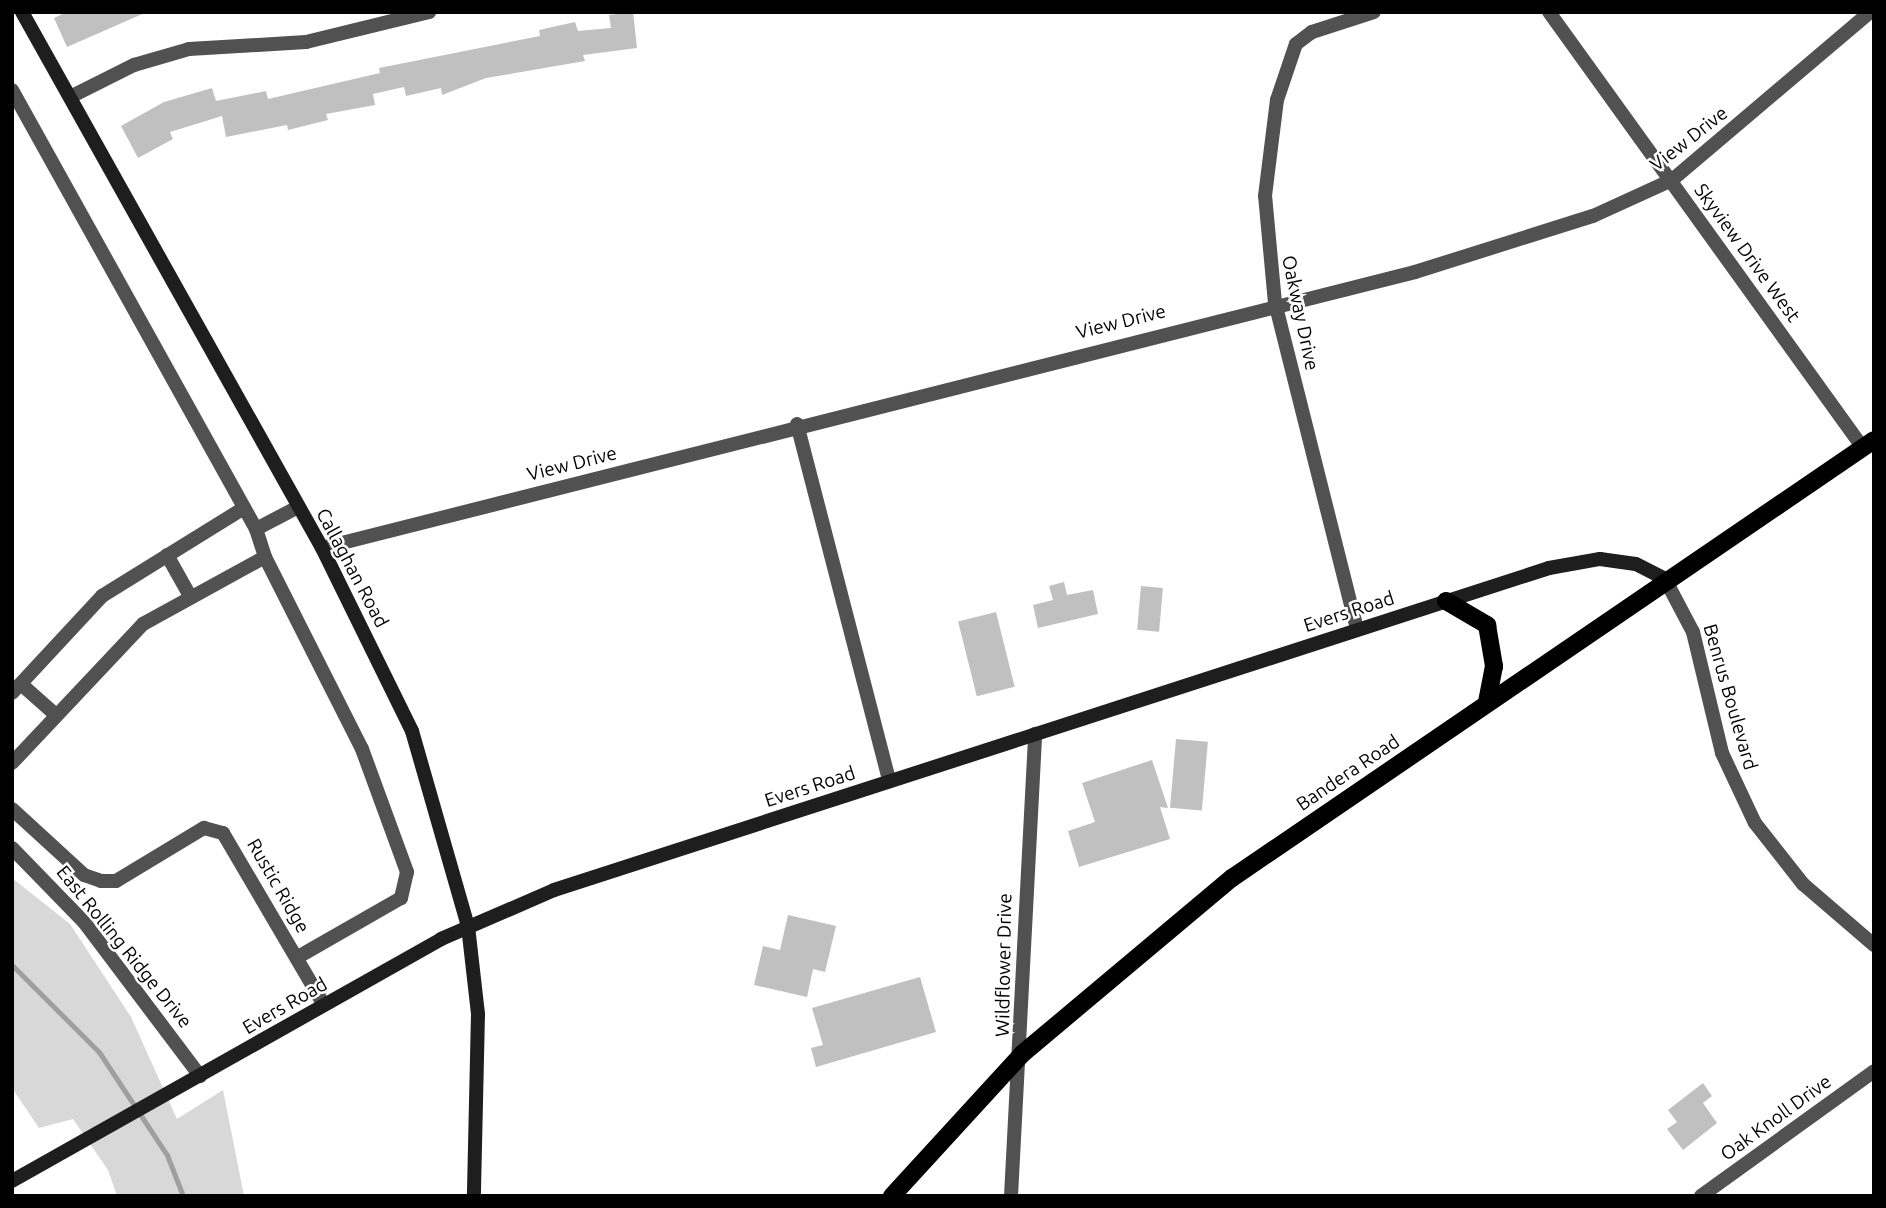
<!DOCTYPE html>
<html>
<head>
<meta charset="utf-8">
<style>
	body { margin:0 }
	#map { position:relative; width:1886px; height:1208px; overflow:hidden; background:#fff; font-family:Ubuntu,sans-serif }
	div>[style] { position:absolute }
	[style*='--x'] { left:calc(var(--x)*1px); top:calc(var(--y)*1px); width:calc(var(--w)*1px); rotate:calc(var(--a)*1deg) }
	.green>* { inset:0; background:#d8d8d8 }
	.stream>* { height:5px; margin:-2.5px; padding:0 2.5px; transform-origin:2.5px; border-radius:2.5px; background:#9f9f9f }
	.building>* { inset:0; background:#c0c0c0; transform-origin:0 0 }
	.minor>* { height:14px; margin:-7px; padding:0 7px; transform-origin:7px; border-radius:7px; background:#515151 }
	.secondary>* { height:14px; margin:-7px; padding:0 7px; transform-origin:7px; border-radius:7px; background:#1e1e1e }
	.primary>* { height:18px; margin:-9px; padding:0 9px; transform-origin:9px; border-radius:9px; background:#000 }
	span { translate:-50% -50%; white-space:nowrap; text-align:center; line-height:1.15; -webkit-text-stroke:5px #fff; paint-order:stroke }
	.street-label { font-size:19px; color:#000 }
	.frame { position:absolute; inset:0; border:14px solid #000; pointer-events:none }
</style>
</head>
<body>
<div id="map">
	<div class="green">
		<i style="clip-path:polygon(12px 878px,70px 924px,131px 1017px,177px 1119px,223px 1090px,244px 1196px,117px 1196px,108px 1170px,73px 1119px,39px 1128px,12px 1088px)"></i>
	</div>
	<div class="stream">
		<i style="--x:12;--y:965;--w:123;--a:45"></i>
		<i style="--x:99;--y:1052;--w:123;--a:56.6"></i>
		<i style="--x:167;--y:1155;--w:44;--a:68.7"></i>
	</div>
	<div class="building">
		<i style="clip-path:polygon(67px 12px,147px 12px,67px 47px,54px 18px)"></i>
		<i style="clip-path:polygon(633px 12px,637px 48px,583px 55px,585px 61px,486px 78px,442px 95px,441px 88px,406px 96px,404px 87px,373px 94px,375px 105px,326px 114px,328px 120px,288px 130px,287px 125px,226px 137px,222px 116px,170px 132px,173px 139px,138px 158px,121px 126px,164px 102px,212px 88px,216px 101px,266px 91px,268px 99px,380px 73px,379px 68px,540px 36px,539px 30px,575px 22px,578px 31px,611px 28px,609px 15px)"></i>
		<i style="clip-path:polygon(1064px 582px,1067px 595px,1093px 590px,1098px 614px,1038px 628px,1033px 605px,1053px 600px,1049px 586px)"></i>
		<i style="left:1141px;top:586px;width:22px;height:44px;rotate:5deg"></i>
		<i style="left:996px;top:612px;width:77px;height:39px;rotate:76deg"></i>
		<i style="left:1176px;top:739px;width:32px;height:69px;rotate:5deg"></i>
		<i style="clip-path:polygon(1152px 760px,1168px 808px,1160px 807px,1170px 839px,1079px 867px,1068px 831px,1095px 822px,1082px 783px)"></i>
		<i style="clip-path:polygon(788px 915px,836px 926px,825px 972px,813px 969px,807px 997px,754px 985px,763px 946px,780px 950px)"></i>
		<i style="clip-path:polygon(920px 977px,936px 1032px,816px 1067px,811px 1048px,823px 1045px,812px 1008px)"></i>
		<i style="clip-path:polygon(1703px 1083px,1712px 1096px,1703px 1103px,1717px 1123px,1683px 1150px,1667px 1129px,1677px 1122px,1668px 1110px)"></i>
	</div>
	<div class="minor">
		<i style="--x:1549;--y:12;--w:537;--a:54.24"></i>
		<i style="--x:12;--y:90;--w:502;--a:60.93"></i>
		<i style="--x:256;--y:529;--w:29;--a:72"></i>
		<i style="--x:265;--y:557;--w:215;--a:63.2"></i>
		<i style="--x:362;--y:749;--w:131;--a:69.9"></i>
		<i style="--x:407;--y:872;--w:27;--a:103"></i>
		<i style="--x:401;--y:898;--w:119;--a:150.2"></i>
		<i style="--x:70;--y:97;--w:72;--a:-26.6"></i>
		<i style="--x:134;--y:65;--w:57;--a:-16.2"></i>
		<i style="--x:189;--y:49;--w:117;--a:-3.4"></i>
		<i style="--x:306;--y:42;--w:127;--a:-13.7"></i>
		<i style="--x:797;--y:424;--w:369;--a:75.5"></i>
		<i style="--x:256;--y:529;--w:47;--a:-27.6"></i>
		<i style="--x:322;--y:548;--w:1127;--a:-14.17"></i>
		<i style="--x:1415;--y:272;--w:187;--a:-17.5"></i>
		<i style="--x:1593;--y:216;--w:87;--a:-24.5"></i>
		<i style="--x:1672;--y:180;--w:260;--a:-40.3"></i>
		<i style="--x:167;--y:555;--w:47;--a:60.7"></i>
		<i style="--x:1665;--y:579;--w:60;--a:62.2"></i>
		<i style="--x:1693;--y:632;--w:124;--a:76.5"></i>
		<i style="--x:1722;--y:753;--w:77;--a:64.8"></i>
		<i style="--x:1755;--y:823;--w:78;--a:51.8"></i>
		<i style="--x:1803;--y:884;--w:94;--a:40.7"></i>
		<i style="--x:1357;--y:629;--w:336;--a:-104.1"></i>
		<i style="--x:1275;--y:303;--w:107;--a:-95.3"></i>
		<i style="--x:1265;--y:196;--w:97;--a:-82.9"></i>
		<i style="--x:1277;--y:100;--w:59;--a:-71.3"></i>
		<i style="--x:1296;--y:44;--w:20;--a:-37"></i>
		<i style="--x:1312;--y:32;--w:65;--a:-17.9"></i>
		<i style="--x:21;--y:684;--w:47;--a:41.5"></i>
		<i style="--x:12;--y:693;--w:132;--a:-47.1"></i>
		<i style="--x:102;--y:596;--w:167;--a:-31.8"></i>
		<i style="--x:12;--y:763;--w:191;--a:-46.7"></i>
		<i style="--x:143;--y:624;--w:139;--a:-28.8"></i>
		<i style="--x:12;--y:809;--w:98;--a:42.5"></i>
		<i style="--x:84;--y:875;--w:18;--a:19"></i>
		<i style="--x:101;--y:881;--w:15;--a:0"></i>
		<i style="--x:116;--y:881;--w:103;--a:-31.1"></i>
		<i style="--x:204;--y:828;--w:20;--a:15"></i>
		<i style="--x:223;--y:833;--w:199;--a:59.6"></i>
		<i style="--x:12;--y:848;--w:103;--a:45.8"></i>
		<i style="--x:84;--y:922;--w:193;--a:53"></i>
		<i style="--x:1011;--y:1196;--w:463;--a:-87"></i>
		<i style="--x:1701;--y:1196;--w:213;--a:-35.8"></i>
	</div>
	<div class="secondary">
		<i style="--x:22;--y:12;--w:614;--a:60.76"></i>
		<i style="--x:322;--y:548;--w:204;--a:63.8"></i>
		<i style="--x:412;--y:731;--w:203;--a:74"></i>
		<i style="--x:468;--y:926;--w:89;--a:83.5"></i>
		<i style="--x:478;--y:1014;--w:182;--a:91.3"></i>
		<i style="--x:12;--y:1181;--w:493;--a:-29.4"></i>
		<i style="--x:441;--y:939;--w:123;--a:-23.4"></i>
		<i style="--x:554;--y:890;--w:1046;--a:-17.93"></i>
		<i style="--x:1549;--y:568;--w:52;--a:-10"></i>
		<i style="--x:1600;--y:559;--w:36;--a:8"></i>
		<i style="--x:1636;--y:564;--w:33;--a:27"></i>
	</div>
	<div class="primary">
		<i style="--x:1446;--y:601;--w:48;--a:30.3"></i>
		<i style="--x:1487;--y:625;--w:42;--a:80.3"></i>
		<i style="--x:1494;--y:666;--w:38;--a:101"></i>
		<i style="--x:892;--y:1196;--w:193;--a:-47.5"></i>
		<i style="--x:1022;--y:1054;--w:274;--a:-40"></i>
		<i style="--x:1232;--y:878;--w:777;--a:-34.3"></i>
	</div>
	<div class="street-label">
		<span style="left:1689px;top:139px;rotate:-38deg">View Drive</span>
		<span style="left:1747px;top:253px;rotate:54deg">Skyview Drive West</span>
		<span style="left:1300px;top:313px;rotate:78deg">Oakway Drive</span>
		<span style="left:1121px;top:322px;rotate:-14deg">View Drive</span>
		<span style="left:572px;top:464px;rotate:-14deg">View Drive</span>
		<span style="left:352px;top:568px;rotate:62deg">Callaghan Road</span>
		<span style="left:1349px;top:612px;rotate:-18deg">Evers Road</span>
		<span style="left:1730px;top:697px;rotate:74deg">Benrus Boulevard</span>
		<span style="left:1348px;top:773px;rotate:-34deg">Bandera Road</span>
		<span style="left:810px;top:787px;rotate:-18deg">Evers Road</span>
		<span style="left:278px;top:886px;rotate:60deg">Rustic Ridge</span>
		<span style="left:124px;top:947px;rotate:51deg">East Rolling Ridge Drive</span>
		<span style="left:1004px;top:965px;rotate:-89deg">Wildflower Drive</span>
		<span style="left:285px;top:1006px;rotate:-30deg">Evers Road</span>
		<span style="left:1776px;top:1118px;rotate:-36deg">Oak Knoll Drive</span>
	</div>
	<div class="frame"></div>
</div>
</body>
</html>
